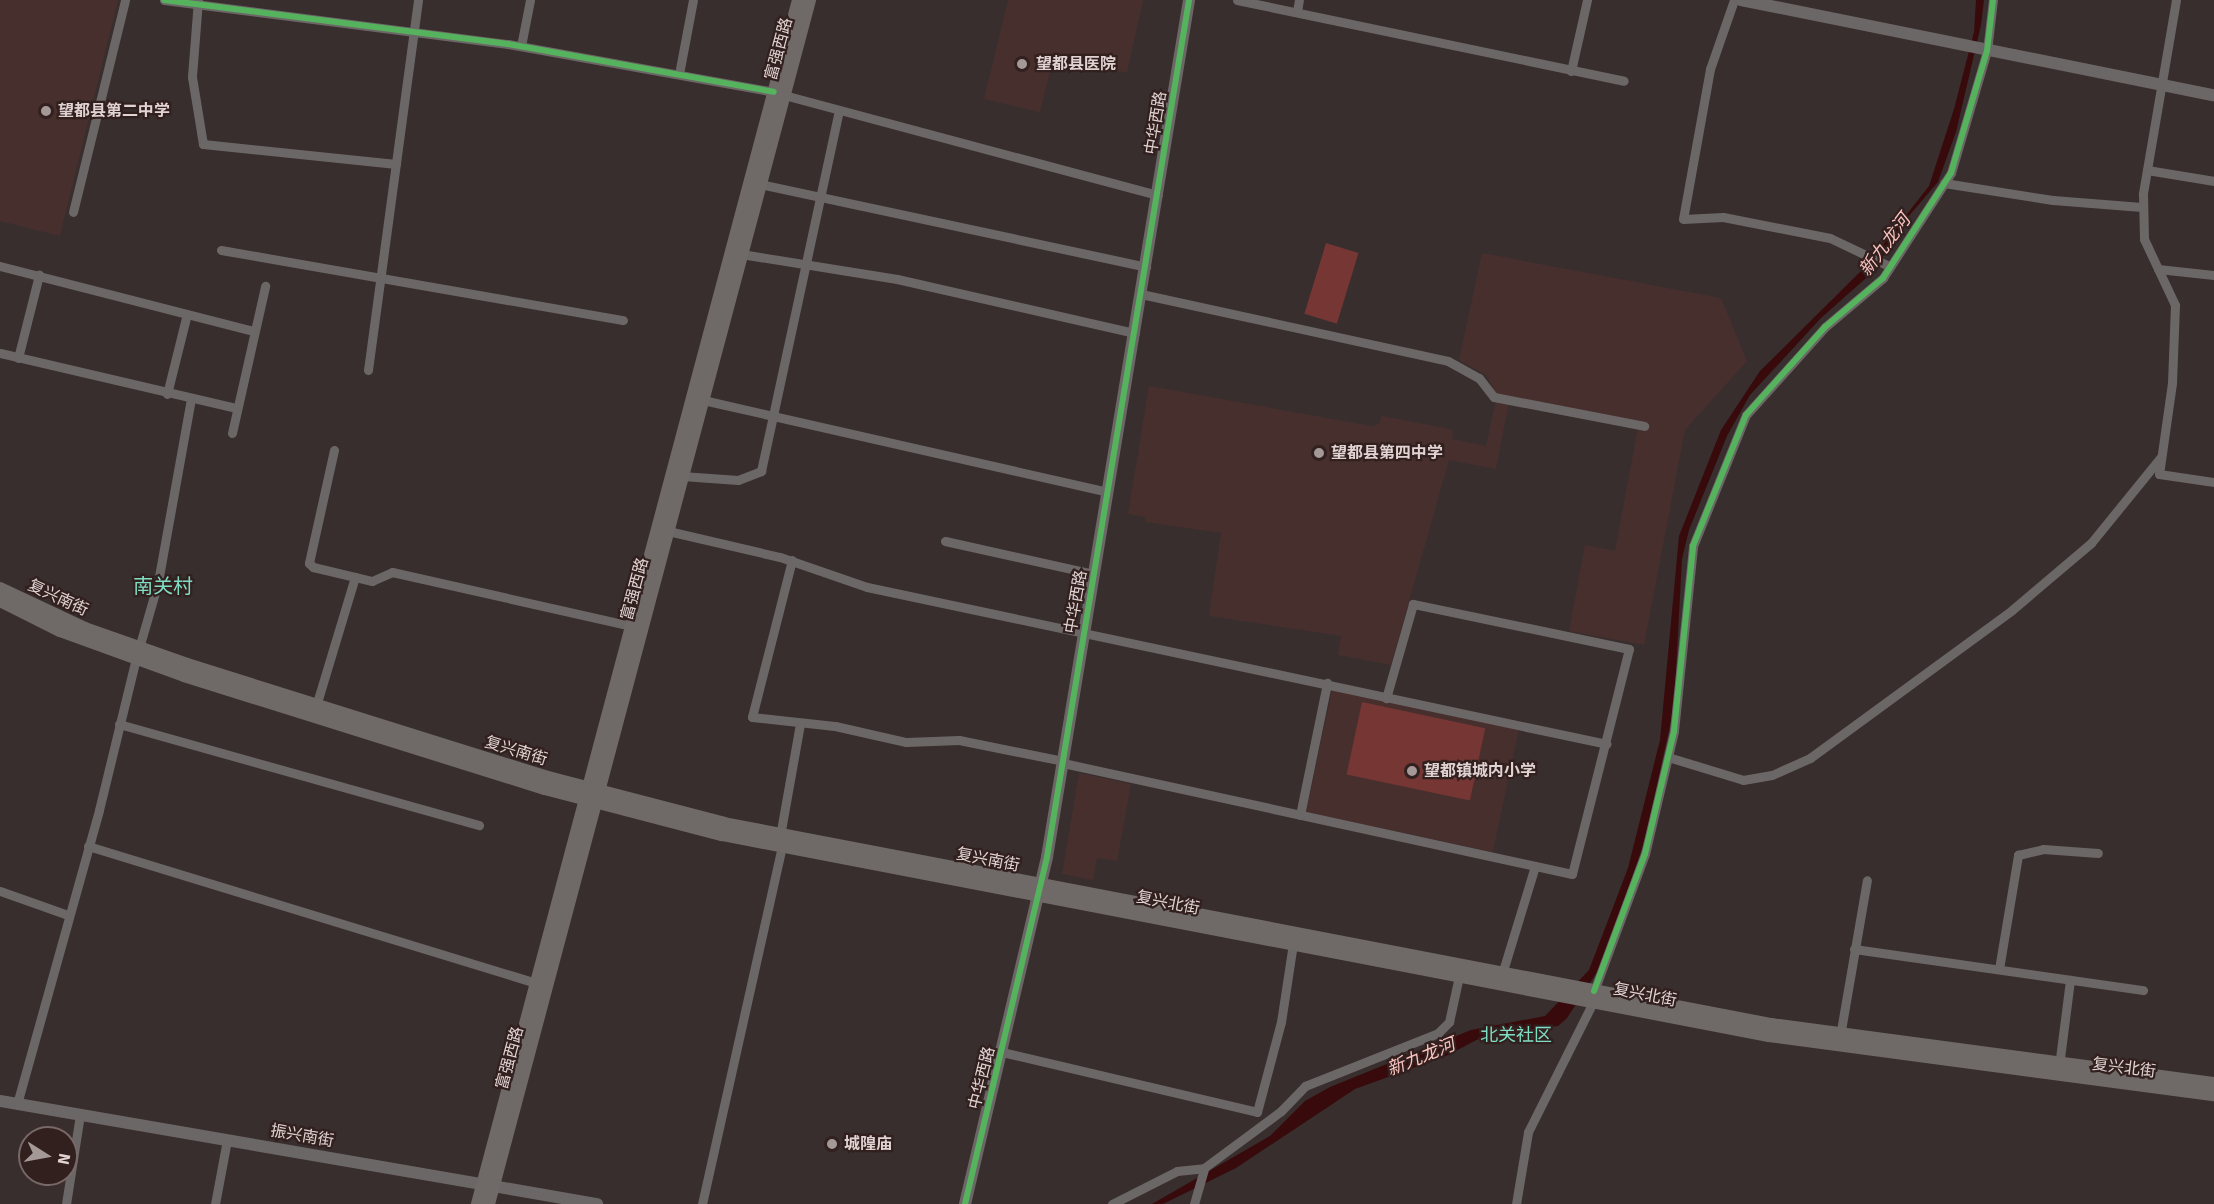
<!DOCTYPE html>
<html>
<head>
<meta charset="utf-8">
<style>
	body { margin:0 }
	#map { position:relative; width:2214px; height:1204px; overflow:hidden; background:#382e2d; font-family:Signika,"Noto Sans SC",sans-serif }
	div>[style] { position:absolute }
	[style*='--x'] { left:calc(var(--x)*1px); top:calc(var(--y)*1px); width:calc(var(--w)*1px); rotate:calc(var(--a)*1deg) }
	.built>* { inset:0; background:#472f2e; transform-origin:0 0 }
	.green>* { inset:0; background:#753634; transform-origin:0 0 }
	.water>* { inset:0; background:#380a0c }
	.minor>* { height:9px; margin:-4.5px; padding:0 4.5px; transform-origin:4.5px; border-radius:4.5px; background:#6c6767 }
	.tertiary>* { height:12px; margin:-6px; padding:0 6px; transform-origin:6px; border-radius:6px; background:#6c6767 }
	.secondary>* { height:14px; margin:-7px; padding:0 7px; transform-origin:7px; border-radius:7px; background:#6f6a68 }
	.cycleway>* { height:6px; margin:-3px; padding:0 3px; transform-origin:3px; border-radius:3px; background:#56b35d }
	.dots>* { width:16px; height:16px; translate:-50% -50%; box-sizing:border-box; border:3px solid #32201f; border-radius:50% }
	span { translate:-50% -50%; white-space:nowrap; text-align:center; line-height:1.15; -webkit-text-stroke:4.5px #32201f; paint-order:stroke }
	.street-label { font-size:16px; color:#e0d3d2 }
	.poi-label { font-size:16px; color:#e0d3d2; font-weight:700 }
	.left { translate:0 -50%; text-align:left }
	.water-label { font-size:18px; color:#fac3bf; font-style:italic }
	.neighbourhood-label { font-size:18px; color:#7eddc2 }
	.quarter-label { font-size:20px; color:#7eddc2 }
	.north { position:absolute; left:18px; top:1126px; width:60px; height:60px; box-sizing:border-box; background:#32201f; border:2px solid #786867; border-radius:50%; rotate:101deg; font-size:16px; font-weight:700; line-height:24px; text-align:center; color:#e0d3d2 }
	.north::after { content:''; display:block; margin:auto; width:21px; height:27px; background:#a59998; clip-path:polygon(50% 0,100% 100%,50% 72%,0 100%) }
</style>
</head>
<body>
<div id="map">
	<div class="built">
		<i style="clip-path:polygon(0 0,118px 0,60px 236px,0 221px)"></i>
		<i style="clip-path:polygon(1008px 0,1143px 0,1127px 73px,1054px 55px,1040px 112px,984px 99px)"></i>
		<i style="clip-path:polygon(1482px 253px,1721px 298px,1747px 361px,1685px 430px,1644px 645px,1569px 631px,1585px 545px,1615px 551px,1639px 422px,1510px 397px,1496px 469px,1449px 460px,1391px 665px,1338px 655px,1341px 636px,1209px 616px,1221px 533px,1146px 522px,1146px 517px,1128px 514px,1149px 386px,1372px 426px,1380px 423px,1381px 416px,1446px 428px,1453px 431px,1452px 439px,1486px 446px,1497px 395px,1486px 375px,1459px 360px)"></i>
		<i style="left:1332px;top:690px;width:191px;height:125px;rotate:12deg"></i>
		<i style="clip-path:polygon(1079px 773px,1131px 784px,1117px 861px,1097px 858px,1093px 880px,1062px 874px)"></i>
	</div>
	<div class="green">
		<i style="left:1326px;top:243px;width:34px;height:74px;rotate:17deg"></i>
		<i style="left:1362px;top:702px;width:126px;height:74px;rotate:12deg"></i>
	</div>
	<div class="water">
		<i style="clip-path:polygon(1976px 0,1984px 0,1981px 25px,1956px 132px,1938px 182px,1908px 217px,1873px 272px,1821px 318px,1750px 395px,1727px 436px,1689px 530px,1682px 559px,1674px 707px,1645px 840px,1601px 966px,1567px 1018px,1558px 1026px,1486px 1035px,1446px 1056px,1355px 1089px,1236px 1168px,1163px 1204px,1152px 1204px,1270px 1136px,1305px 1101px,1330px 1087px,1471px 1030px,1545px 1016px,1589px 970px,1628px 868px,1660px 740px,1679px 536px,1721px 430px,1760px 371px,1867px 265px,1929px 186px,1954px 109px,1974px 32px)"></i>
	</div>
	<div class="minor">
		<i style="--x:164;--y:0;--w:347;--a:7.3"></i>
		<i style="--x:508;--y:44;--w:270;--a:10.2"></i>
		<i style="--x:198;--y:0;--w:77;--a:94.5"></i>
		<i style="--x:192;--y:77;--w:68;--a:80.7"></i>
		<i style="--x:203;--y:144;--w:194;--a:5.9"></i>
		<i style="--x:1237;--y:0;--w:395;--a:11.8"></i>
		<i style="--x:1734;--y:0;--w:73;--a:109.2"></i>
		<i style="--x:1710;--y:69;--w:152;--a:100.2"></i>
		<i style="--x:1683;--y:219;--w:40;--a:-2.9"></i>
		<i style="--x:1723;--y:217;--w:109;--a:11.1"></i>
		<i style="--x:1830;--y:238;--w:65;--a:25.4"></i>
		<i style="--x:2176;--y:0;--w:197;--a:99.7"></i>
		<i style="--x:2143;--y:194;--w:45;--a:88.7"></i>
		<i style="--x:2144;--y:239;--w:73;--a:64.8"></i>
		<i style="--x:2175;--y:305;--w:78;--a:92.2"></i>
		<i style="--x:2172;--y:383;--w:92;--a:98.1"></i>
		<i style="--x:2159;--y:474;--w:56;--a:8.3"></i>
		<i style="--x:1297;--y:12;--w:12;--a:-81"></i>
		<i style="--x:521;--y:46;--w:47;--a:-78.9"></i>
		<i style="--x:1571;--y:71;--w:73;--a:-77.3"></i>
		<i style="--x:679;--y:74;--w:75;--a:-79.3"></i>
		<i style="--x:784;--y:95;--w:387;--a:15"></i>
		<i style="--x:2147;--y:170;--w:68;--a:9.3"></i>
		<i style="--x:1944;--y:183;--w:110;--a:8.9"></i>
		<i style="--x:2053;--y:200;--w:89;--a:4.5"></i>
		<i style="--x:760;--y:184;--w:395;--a:12.1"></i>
		<i style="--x:73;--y:212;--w:218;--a:-76.2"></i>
		<i style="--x:221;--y:250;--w:408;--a:9.9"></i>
		<i style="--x:741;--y:254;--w:158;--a:9.1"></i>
		<i style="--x:897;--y:279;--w:244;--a:12.8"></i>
		<i style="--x:0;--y:266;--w:261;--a:14.4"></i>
		<i style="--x:2158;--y:269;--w:56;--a:6.1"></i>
		<i style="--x:1141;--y:294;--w:314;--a:12.3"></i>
		<i style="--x:1448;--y:361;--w:35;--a:29"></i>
		<i style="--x:1479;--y:378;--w:24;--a:52"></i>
		<i style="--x:1494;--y:397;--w:153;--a:10.9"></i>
		<i style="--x:0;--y:353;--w:243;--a:13.1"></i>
		<i style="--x:18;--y:358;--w:86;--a:-75.8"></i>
		<i style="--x:368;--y:370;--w:373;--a:-82.3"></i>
		<i style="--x:167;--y:394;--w:82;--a:-76"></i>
		<i style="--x:703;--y:400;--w:415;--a:12.8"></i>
		<i style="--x:232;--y:433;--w:151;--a:-77.3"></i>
		<i style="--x:334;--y:450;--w:116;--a:102.5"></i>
		<i style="--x:309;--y:563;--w:6;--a:45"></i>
		<i style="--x:313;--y:567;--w:61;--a:13.3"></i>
		<i style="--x:372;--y:581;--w:22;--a:-24"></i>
		<i style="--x:392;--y:572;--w:246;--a:12.7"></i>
		<i style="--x:682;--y:476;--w:56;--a:4.1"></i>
		<i style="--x:738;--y:480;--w:25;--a:-21"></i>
		<i style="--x:761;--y:471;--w:368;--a:-77.8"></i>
		<i style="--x:668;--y:531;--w:115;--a:13.1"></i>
		<i style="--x:780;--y:557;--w:92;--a:19"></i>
		<i style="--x:867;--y:587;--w:756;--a:11.98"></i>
		<i style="--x:945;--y:541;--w:153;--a:12.5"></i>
		<i style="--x:792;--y:560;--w:162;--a:104.3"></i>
		<i style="--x:752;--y:717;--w:83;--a:6.2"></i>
		<i style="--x:835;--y:726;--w:73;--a:12.7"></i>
		<i style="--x:906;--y:742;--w:53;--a:-2.2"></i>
		<i style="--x:959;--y:740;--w:106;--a:11.4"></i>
		<i style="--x:139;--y:648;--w:69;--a:-73.9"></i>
		<i style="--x:158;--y:582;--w:186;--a:-79.8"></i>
		<i style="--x:316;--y:706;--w:135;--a:-73.2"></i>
		<i style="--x:119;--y:724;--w:374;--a:15.7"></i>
		<i style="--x:1668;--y:757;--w:78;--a:17"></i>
		<i style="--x:1743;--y:780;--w:29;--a:-10"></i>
		<i style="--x:1772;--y:775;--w:42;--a:-24.1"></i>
		<i style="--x:1810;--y:758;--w:250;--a:-36.2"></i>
		<i style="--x:2012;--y:610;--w:104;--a:-40.3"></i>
		<i style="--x:2091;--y:543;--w:111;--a:-50.9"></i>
		<i style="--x:1063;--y:763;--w:521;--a:12.3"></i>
		<i style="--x:1572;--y:874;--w:232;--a:-75.8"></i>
		<i style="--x:1629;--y:649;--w:221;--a:-168.2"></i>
		<i style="--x:1413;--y:604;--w:98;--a:106"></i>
		<i style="--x:1300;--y:815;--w:135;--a:-78.4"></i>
		<i style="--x:780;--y:836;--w:114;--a:-79.9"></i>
		<i style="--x:88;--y:846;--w:469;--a:17"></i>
		<i style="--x:0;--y:891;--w:72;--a:19.4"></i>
		<i style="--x:1854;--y:949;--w:292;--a:8.1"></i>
		<i style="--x:1999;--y:969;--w:116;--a:-80.5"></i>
		<i style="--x:2018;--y:855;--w:26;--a:-13"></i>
		<i style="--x:2043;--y:849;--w:55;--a:4.2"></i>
		<i style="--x:1502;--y:974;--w:113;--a:-73"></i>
		<i style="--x:1594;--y:991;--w:146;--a:-69.6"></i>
		<i style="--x:1645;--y:854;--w:126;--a:-76.7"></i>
		<i style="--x:1674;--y:731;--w:186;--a:-84.1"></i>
		<i style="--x:1693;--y:546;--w:141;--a:-68"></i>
		<i style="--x:1746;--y:415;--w:118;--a:-48.1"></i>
		<i style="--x:1825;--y:327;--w:76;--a:-40.2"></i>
		<i style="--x:1883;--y:278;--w:125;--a:-57.1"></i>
		<i style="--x:1951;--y:173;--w:127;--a:-73.6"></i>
		<i style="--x:1987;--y:51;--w:51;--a:-83.3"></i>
		<i style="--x:1840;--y:1036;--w:158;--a:-80.2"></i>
		<i style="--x:1002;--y:1052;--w:262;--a:13.2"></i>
		<i style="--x:1257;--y:1112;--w:93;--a:-75.1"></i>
		<i style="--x:1281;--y:1022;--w:79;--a:-81.3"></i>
		<i style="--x:2059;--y:1066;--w:87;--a:-82.7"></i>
		<i style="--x:17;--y:1104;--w:305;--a:-74.4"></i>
		<i style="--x:99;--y:810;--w:156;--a:-76.3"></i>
		<i style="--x:66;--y:1204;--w:90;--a:-81.1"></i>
		<i style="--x:215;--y:1204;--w:65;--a:-79.4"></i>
		<i style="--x:702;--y:1204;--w:366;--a:-77.4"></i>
		<i style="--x:1112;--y:1204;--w:73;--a:-26.9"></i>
		<i style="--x:1177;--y:1171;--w:27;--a:-6"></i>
		<i style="--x:1204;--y:1168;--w:96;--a:-36.5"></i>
		<i style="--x:1281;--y:1111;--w:35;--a:-46"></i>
		<i style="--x:1305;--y:1086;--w:143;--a:-21.7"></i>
		<i style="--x:1438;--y:1033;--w:16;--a:-45"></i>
		<i style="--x:1449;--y:1022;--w:47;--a:-77.7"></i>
		<i style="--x:1194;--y:1204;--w:37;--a:-74"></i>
		<i style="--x:1516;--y:1204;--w:73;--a:-80.5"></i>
		<i style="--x:1528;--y:1132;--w:145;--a:-63.4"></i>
	</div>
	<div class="tertiary">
		<i style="--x:1741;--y:0;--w:482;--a:11.4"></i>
		<i style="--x:0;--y:1101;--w:606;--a:9.79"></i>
		<i style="--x:965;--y:1204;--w:357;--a:-76.7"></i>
		<i style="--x:1047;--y:857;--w:869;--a:-80.59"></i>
	</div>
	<div class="secondary">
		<i style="--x:0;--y:589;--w:94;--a:25.2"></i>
		<i style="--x:85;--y:629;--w:108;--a:19.4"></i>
		<i style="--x:187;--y:665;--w:378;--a:17.4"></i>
		<i style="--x:548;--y:778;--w:182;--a:14.6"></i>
		<i style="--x:724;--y:824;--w:1066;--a:10.87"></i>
		<i style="--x:1771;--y:1025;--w:447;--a:7.6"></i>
		<i style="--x:0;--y:600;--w:67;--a:26.6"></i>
		<i style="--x:60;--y:630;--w:132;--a:19.9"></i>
		<i style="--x:184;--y:675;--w:378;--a:17.4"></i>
		<i style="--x:545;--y:788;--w:183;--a:14.6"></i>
		<i style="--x:722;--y:834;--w:1066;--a:10.87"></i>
		<i style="--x:1769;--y:1035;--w:449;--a:7.6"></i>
		<i style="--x:478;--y:1204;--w:1246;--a:-75.07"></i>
		<i style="--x:488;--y:1204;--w:1246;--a:-75.07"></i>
	</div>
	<div class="cycleway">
		<i style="--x:164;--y:0;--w:347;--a:7.3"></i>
		<i style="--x:508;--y:44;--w:270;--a:10.2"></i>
		<i style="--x:1594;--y:991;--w:146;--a:-69.6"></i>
		<i style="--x:1645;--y:854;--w:126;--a:-76.7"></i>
		<i style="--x:1674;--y:731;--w:186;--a:-84.1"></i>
		<i style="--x:1693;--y:546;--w:141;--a:-68"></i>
		<i style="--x:1746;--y:415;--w:118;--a:-48.1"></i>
		<i style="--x:1825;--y:327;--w:76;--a:-40.2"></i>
		<i style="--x:1883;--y:278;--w:125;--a:-57.1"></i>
		<i style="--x:1951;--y:173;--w:127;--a:-73.6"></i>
		<i style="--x:1987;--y:51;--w:51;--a:-83.3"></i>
		<i style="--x:965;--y:1204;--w:357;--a:-76.7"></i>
		<i style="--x:1047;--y:857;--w:869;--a:-80.59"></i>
	</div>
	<div class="dots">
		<i style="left:1022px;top:64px;background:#a59998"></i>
		<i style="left:46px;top:111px;background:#a59998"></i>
		<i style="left:1319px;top:453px;background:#a59998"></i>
		<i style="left:1412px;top:771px;background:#a59998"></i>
		<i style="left:832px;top:1144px;background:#a59998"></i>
	</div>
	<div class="street-label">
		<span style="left:779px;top:49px;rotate:-75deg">富强西路</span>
		<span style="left:1156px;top:123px;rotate:-81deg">中华西路</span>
		<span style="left:635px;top:589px;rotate:-75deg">富强西路</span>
		<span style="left:58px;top:598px;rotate:25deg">复兴南街</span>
		<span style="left:1076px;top:602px;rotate:-80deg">中华西路</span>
		<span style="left:516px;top:751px;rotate:17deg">复兴南街</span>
		<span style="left:988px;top:860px;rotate:11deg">复兴南街</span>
		<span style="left:1168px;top:903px;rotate:11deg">复兴北街</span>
		<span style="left:1645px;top:995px;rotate:11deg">复兴北街</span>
		<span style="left:510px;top:1058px;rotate:-75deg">富强西路</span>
		<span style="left:2124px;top:1068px;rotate:7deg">复兴北街</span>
		<span style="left:982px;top:1078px;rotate:-76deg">中华西路</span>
		<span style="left:302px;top:1136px;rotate:10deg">振兴南街</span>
	</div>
	<div class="poi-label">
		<span class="left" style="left:1036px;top:64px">望都县医院</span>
		<span class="left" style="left:58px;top:111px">望都县第二中学</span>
		<span class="left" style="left:1331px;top:453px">望都县第四中学</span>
		<span class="left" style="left:1424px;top:771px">望都镇城内小学</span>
		<span class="left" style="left:844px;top:1144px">城隍庙</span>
	</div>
	<div class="water-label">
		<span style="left:1885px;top:245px;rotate:-53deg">新九龙河</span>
		<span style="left:1421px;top:1057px;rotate:-22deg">新九龙河</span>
	</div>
	<div class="neighbourhood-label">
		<span style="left:1516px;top:1035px">北关社区</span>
	</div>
	<div class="quarter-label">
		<span style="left:163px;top:586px">南关村</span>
	</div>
	<div class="north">N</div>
</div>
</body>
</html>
